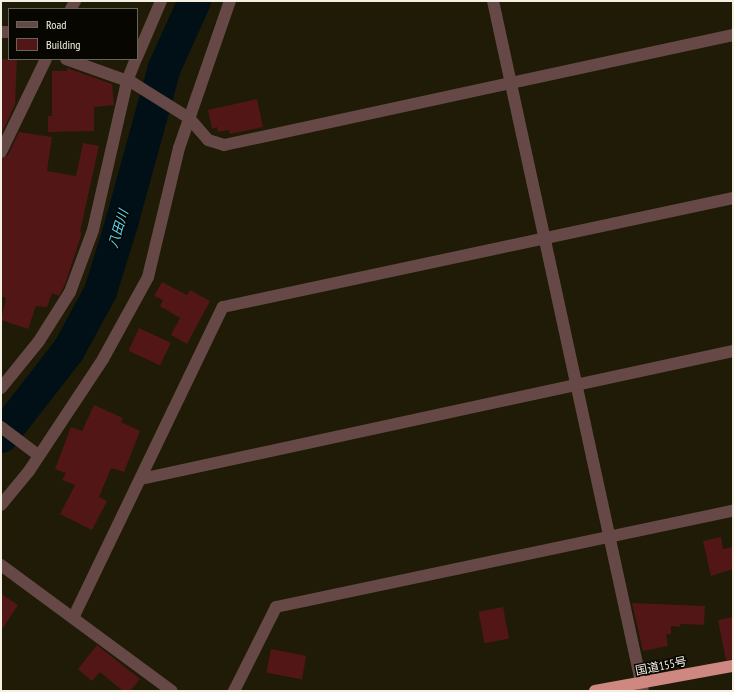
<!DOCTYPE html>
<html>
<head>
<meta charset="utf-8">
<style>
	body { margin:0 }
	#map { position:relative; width:734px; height:692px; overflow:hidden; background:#1f1b06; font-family:"PT Sans Narrow","Noto Sans JP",sans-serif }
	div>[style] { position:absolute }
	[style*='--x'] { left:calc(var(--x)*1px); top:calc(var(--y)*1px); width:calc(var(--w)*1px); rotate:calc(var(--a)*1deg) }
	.river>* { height:33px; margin:-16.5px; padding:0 16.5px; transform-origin:16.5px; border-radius:16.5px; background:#001016 }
	.building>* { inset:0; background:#521616; transform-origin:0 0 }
	.minor>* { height:12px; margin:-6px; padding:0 6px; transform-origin:6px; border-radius:6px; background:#664946 }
	.highway>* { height:12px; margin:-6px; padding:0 6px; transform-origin:6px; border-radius:6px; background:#cf8881 }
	span { translate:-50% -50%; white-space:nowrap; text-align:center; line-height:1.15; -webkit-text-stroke:3px #080601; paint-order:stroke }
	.street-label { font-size:12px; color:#f4f1e4 }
	.water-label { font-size:13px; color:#56d8f4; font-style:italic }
	.frame { position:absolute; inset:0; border:2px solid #f4f1e4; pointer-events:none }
	.legend { position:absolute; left:8px; top:8px; width:130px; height:52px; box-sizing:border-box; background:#080601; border:1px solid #66645c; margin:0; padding:5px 7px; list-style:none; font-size:12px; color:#f4f1e4 }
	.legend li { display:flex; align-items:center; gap:8px; height:20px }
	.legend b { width:20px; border:1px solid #66645c }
</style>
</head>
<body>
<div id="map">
	<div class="river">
		<i style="--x:1;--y:436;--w:109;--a:-52.1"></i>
		<i style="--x:68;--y:350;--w:67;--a:-61.5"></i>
		<i style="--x:100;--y:291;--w:71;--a:-72.8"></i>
		<i style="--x:121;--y:223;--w:162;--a:-74.6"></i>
		<i style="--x:164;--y:67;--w:72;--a:-65.6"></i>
	</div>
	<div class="building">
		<i style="clip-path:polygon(1px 59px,17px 59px,15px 104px,1px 135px)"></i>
		<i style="clip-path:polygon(67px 68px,112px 84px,114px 105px,94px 107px,94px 131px,48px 132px,48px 116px,52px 116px,52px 71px,67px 71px)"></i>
		<i style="clip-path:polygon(257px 99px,263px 127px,230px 134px,229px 130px,218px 132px,217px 127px,212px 129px,208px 110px)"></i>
		<i style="clip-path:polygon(19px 132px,52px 137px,47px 171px,76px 176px,83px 143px,99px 146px,80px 232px,82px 233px,65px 284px,59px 296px,52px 293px,47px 307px,36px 306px,28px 329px,1px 320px,6px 298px,1px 296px,1px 159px,8px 155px)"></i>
		<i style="clip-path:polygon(162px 282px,187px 295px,190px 290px,210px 301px,187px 344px,171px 335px,180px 318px,160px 306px,163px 300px,154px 296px)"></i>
		<i style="left:139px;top:328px;width:35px;height:25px;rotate:25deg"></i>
		<i style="clip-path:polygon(94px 405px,123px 418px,121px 422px,140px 431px,124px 472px,111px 468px,99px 497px,107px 501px,92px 530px,60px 514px,75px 485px,62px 480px,66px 473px,55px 469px,71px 427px,82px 431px)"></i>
		<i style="clip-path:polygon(721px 537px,723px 549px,733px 547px,733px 569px,711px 576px,703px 541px)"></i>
		<i style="clip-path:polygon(1px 594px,18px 605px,1px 631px)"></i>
		<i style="clip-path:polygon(632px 603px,705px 606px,704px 625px,680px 624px,680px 627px,671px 626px,671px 634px,666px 634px,668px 646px,643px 651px)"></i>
		<i style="left:503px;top:607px;width:32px;height:25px;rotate:79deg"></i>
		<i style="clip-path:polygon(733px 617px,733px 659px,726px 660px,718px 620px)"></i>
		<i style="clip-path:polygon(97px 645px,140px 679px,130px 691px,123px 691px,100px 672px,92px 681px,78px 669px)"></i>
		<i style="left:271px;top:649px;width:36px;height:24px;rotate:11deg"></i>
	</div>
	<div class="minor">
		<i style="--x:493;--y:1;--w:706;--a:77.74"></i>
		<i style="--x:71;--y:9;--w:9;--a:-63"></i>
		<i style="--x:1;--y:32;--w:8;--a:0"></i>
		<i style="--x:137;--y:57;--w:61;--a:-66.8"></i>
		<i style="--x:66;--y:59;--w:71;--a:19.7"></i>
		<i style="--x:133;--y:83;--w:66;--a:32"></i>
		<i style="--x:189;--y:118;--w:29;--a:49"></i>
		<i style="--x:208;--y:140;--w:17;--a:17"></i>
		<i style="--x:224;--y:145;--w:521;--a:-12.19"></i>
		<i style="--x:1;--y:152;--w:103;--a:-64.2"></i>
		<i style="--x:1;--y:388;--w:60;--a:-51"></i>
		<i style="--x:39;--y:341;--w:58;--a:-57.7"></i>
		<i style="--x:70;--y:292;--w:66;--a:-69.6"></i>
		<i style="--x:93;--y:230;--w:153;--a:-77.1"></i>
		<i style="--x:127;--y:81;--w:24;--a:-68"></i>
		<i style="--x:1;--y:427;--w:46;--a:37.1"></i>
		<i style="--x:141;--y:479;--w:606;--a:-12.2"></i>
		<i style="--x:1;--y:505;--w:44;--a:-50.5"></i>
		<i style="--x:29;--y:471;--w:134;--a:-56.5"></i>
		<i style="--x:103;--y:359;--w:94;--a:-61.2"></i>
		<i style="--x:148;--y:277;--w:133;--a:-76.5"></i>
		<i style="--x:179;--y:148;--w:156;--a:-70.9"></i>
		<i style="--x:1;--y:565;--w:212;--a:36.4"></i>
		<i style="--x:74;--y:616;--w:343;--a:-64.3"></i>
		<i style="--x:223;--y:307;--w:522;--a:-12.06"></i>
		<i style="--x:234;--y:691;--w:94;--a:-63.4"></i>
		<i style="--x:276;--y:607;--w:467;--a:-11.9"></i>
	</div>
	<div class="highway">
		<i style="--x:595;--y:691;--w:140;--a:-10.3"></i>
	</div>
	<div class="street-label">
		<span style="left:661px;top:666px;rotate:-11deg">国道155号</span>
	</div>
	<div class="water-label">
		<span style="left:119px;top:229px;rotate:-73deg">八田川</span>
	</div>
	<div class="frame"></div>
	<ul class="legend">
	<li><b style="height:5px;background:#664946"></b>Road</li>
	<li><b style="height:11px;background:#521616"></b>Building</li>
	</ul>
</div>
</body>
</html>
